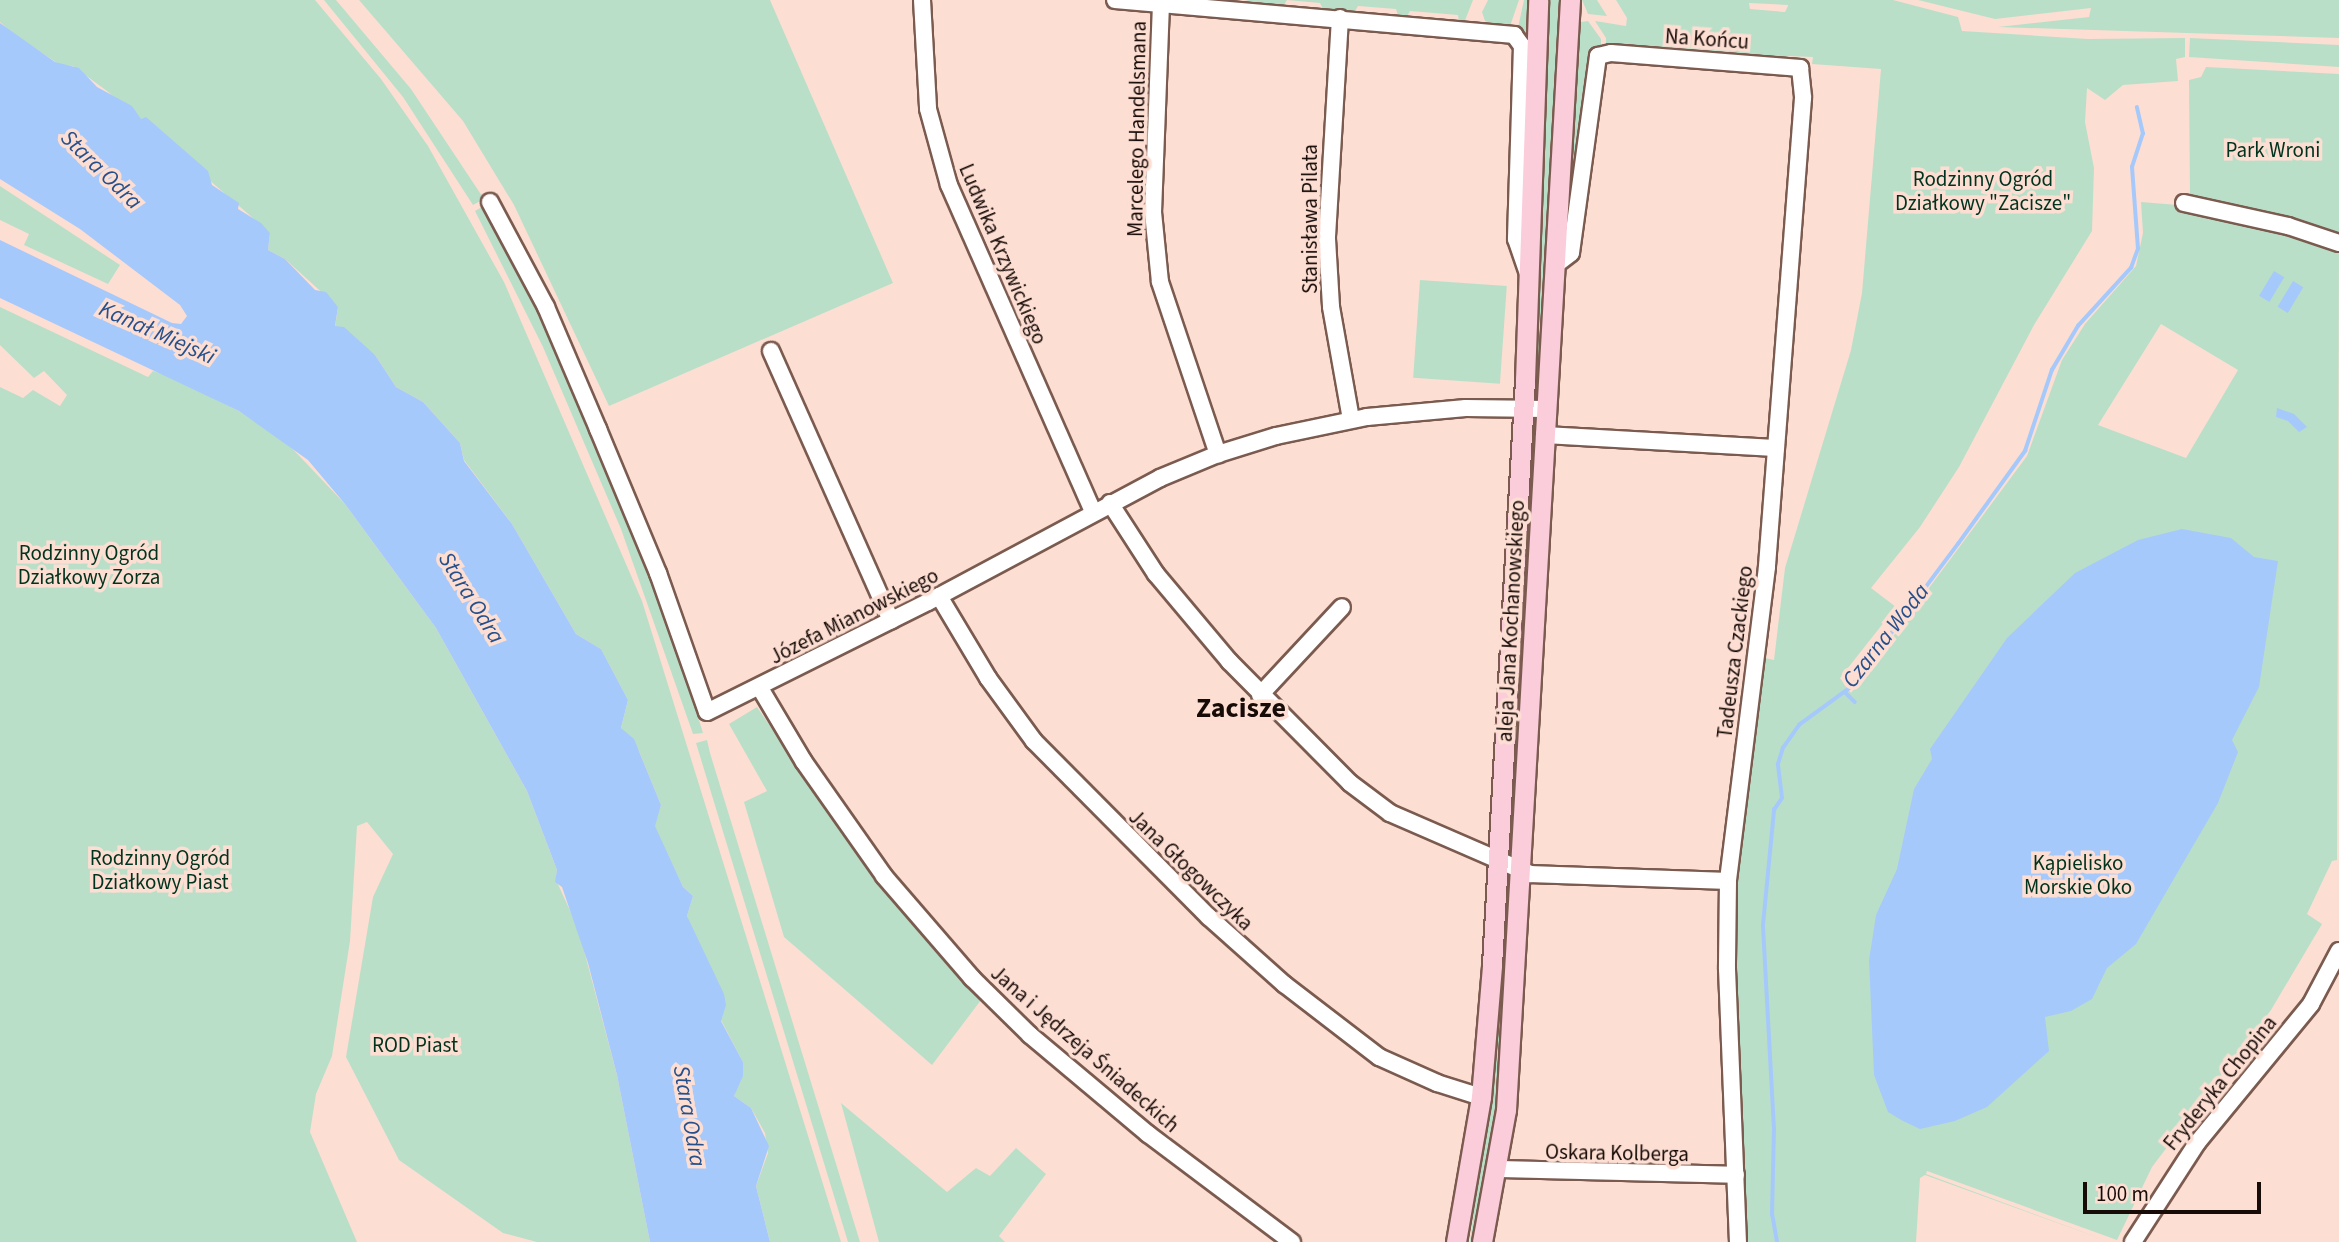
<!DOCTYPE html>
<html>
<head>
<meta charset="utf-8">
<style>
	body { margin:0 }
	#map { position:relative; width:2339px; height:1242px; overflow:hidden; background:#fdded3; font-family:"Source Sans 3",sans-serif }
	div>[style] { position:absolute }
	[style*='--x'] { left:calc(var(--x)*1px); top:calc(var(--y)*1px); width:calc(var(--w)*1px); rotate:calc(var(--a)*1deg) }
	.green>* { inset:0; background:#badfc8; transform-origin:0 0 }
	.water>* { inset:0; background:#a6c9fb; transform-origin:0 0 }
	.stream>* { height:3.5px; margin:-1.75px; padding:0 1.75px; transform-origin:1.75px; border-radius:1.75px; background:#a6c9fb }
	.roads { filter:drop-shadow(2px 0 #7b5b4f) drop-shadow(-2px 0 #7b5b4f) drop-shadow(0 2px #7b5b4f) drop-shadow(0 -2px #7b5b4f) }
	.minor>* { height:16px; margin:-8px; padding:0 8px; transform-origin:8px; border-radius:8px; background:#fff }
	.major>* { height:19px; margin:-9.5px; padding:0 9.5px; transform-origin:9.5px; border-radius:9.5px; background:#fbccda }
	span { translate:-50% -50%; white-space:nowrap; text-align:center; line-height:1.15; -webkit-text-stroke:7px #fdded3; paint-order:stroke }
	.street-label { font-size:21px; color:#170b07 }
	.park-label { font-size:21px; color:#00331d }
	.water-label { font-size:23px; color:#26508c; font-style:italic }
	.district-label { font-size:28px; color:#170b07; font-weight:700 }
	.scale { position:absolute; left:2083px; top:1182px; width:178px; height:32px; box-sizing:border-box; border:4px solid #170b07; border-top:0; padding-left:9px; font-size:21px; line-height:24px; white-space:nowrap; color:#170b07; -webkit-text-stroke:5px #fdded3; paint-order:stroke }
</style>
</head>
<body>
<div id="map">
	<div class="green">
		<i style="clip-path:polygon(0 0,315px 0,381px 79px,428px 146px,504px 282px,642px 601px,841px 1242px,770px 1242px,756px 1186px,768px 1153px,765px 1133px,751px 1108px,734px 1096px,743px 1062px,721px 1020px,687px 916px,693px 896px,683px 887px,654px 826px,661px 805px,639px 751px,621px 728px,628px 700px,601px 649px,576px 634px,512px 524px,464px 460px,460px 443px,423px 402px,396px 387px,375px 355px,335px 327px,338px 307px,285px 259px,268px 250px,270px 233px,107px 91px,73px 66px,60px 65px,11px 32px,0 22px)"></i>
		<i style="clip-path:polygon(324px 0,336px 0,411px 89px,484px 199px,473px 205px,403px 97px)"></i>
		<i style="clip-path:polygon(359px 0,770px 0,893px 283px,609px 406px,514px 205px,463px 121px)"></i>
		<i style="clip-path:polygon(1245px 0,1473px 0,1464px 23px,1459px 23px,1458px 15px,1410px 11px,1406px 18px,1399px 18px,1396px 9px,1358px 6px,1354px 13px,1324px 11px,1320px 3px,1287px 0,1282px 8px)"></i>
		<i style="clip-path:polygon(1488px 0,1519px 0,1509px 29px,1485px 21px,1482px 12px)"></i>
		<i style="clip-path:polygon(1524px 0,1529px 0,1526px 48px,1517px 32px)"></i>
		<i style="clip-path:polygon(1544px 0,1563px 0,1537px 402px,1533px 392px)"></i>
		<i style="clip-path:polygon(1582px 0,1597px 0,1607px 16px,1588px 14px)"></i>
		<i style="clip-path:polygon(evenodd,1616px 0,1893px 0,1958px 17px,1962px 31px,2088px 39px,2185px 38px,2185px 57px,2176px 59px,2178px 81px,2123px 85px,2105px 100px,2087px 88px,2085px 122px,2094px 168px,2092px 231px,2034px 325px,1959px 467px,1920px 527px,1871px 588px,1896px 607px,1840px 678px,1851px 693px,2027px 456px,2062px 360px,2085px 324px,2136px 266px,2143px 233px,2141px 202px,2178px 205px,2339px 250px,2337px 860px,2332px 861px,2307px 914px,2322px 924px,2271px 1010px,2152px 1167px,2117px 1240px,1927px 1171px,1926px 1174px,2110px 1242px,1925px 1175px,1920px 1178px,1916px 1242px,1745px 1242px,1733px 960px,1734px 876px,1761px 657px,1774px 660px,1785px 568px,1851px 350px,1862px 293px,1881px 69px,1812px 64px,1813px 57px,1788px 56px,1784px 61px,1606px 47px,1606px 38px,1595px 21px,1626px 26px,1627px 18px,1616px 0,1749px 3px,1788px 5px,1788px 6px,1785px 12px,1750px 9px,1749px 3px,1616px 0,2161px 324px,2238px 370px,2186px 458px,2098px 425px,2161px 324px)"></i>
		<i style="clip-path:polygon(1918px 0,2339px 0,2339px 38px,1998px 27px,2089px 17px,2091px 8px,1995px 19px)"></i>
		<i style="clip-path:polygon(1588px 21px,1601px 39px,1601px 50px,1588px 64px,1566px 247px,1574px 23px)"></i>
		<i style="clip-path:polygon(2190px 38px,2339px 45px,2339px 67px,2189px 57px)"></i>
		<i style="clip-path:polygon(2206px 67px,2339px 74px,2339px 238px,2190px 196px,2189px 80px,2201px 77px)"></i>
		<i style="clip-path:polygon(0 186px,120px 265px,108px 284px,24px 245px,29px 234px,0 220px)"></i>
		<i style="clip-path:polygon(487px 204px,583px 406px,657px 587px,703px 733px,693px 734px,621px 529px,543px 347px,475px 211px)"></i>
		<i style="left:1420px;top:280px;width:87px;height:98px;rotate:4deg"></i>
		<i style="clip-path:polygon(0 307px,148px 377px,153px 371px,168px 376px,239px 411px,287px 443px,345px 504px,436px 628px,527px 791px,557px 870px,556px 880px,578px 928px,617px 1075px,650px 1242px,537px 1242px,503px 1233px,399px 1160px,346px 1057px,373px 897px,393px 854px,367px 822px,357px 826px,350px 941px,332px 1056px,316px 1094px,310px 1132px,357px 1242px,0 1242px,0 387px,23px 398px,33px 390px,60px 406px,67px 395px,44px 371px,34px 378px,0 345px)"></i>
		<i style="clip-path:polygon(1527px 464px,1536px 465px,1513px 852px,1509px 854px)"></i>
		<i style="clip-path:polygon(757px 707px,875px 880px,981px 1000px,932px 1065px,784px 937px,744px 802px,767px 791px,729px 724px)"></i>
		<i style="clip-path:polygon(707px 740px,710px 753px,860px 1242px,848px 1242px,696px 743px)"></i>
		<i style="clip-path:polygon(1502px 898px,1511px 899px,1498px 1118px,1475px 1242px,1470px 1242px,1490px 1085px)"></i>
		<i style="clip-path:polygon(841px 1103px,947px 1192px,976px 1168px,990px 1176px,1016px 1148px,1046px 1174px,999px 1236px,1005px 1242px,879px 1242px)"></i>
	</div>
	<div class="water">
		<i style="clip-path:polygon(0 23px,55px 62px,79px 68px,97px 87px,132px 106px,141px 119px,146px 117px,208px 171px,212px 185px,239px 203px,238px 209px,261px 223px,270px 233px,268px 250px,285px 259px,315px 290px,326px 292px,338px 307px,335px 326px,344px 327px,375px 355px,396px 387px,423px 402px,460px 443px,464px 461px,512px 524px,576px 634px,601px 649px,628px 700px,621px 728px,634px 739px,661px 805px,655px 826px,683px 887px,693px 896px,687px 916px,724px 994px,726px 1005px,721px 1021px,743px 1062px,743px 1076px,734px 1096px,751px 1108px,769px 1146px,756px 1186px,770px 1242px,650px 1242px,617px 1075px,588px 963px,562px 887px,555px 882px,557px 870px,527px 791px,436px 628px,345px 504px,308px 460px,239px 411px,0 298px,0 240px,172px 323px,181px 324px,187px 316px,180px 305px,80px 229px,0 179px)"></i>
		<i style="left:2274px;top:271px;width:12px;height:29px;rotate:31deg"></i>
		<i style="left:2293px;top:281px;width:12px;height:30px;rotate:31deg"></i>
		<i style="clip-path:polygon(2277px 408px,2294px 414px,2307px 427px,2299px 432px,2288px 421px,2276px 417px)"></i>
		<i style="clip-path:polygon(2182px 529px,2231px 538px,2254px 557px,2278px 561px,2259px 687px,2232px 740px,2238px 752px,2218px 803px,2136px 944px,2107px 968px,2092px 999px,2071px 1011px,2045px 1017px,2049px 1051px,1987px 1107px,1955px 1121px,1920px 1129px,1903px 1121px,1888px 1112px,1874px 1075px,1869px 960px,1876px 915px,1897px 869px,1914px 789px,1932px 759px,1930px 749px,2007px 638px,2075px 573px,2138px 540px)"></i>
	</div>
	<div class="stream">
		<i style="--x:1845;--y:692;--w:14;--a:45"></i>
		<i style="--x:1777;--y:1242;--w:27;--a:-100"></i>
		<i style="--x:1772;--y:1215;--w:85;--a:-88.7"></i>
		<i style="--x:1774;--y:1130;--w:205;--a:-93.1"></i>
		<i style="--x:1763;--y:925;--w:116;--a:-84.5"></i>
		<i style="--x:1774;--y:810;--w:14;--a:-56"></i>
		<i style="--x:1782;--y:798;--w:34;--a:-97"></i>
		<i style="--x:1778;--y:764;--w:17;--a:-73"></i>
		<i style="--x:1783;--y:748;--w:28;--a:-55"></i>
		<i style="--x:1799;--y:725;--w:64;--a:-36.2"></i>
		<i style="--x:1851;--y:687;--w:179;--a:-53.2"></i>
		<i style="--x:1958;--y:544;--w:115;--a:-54.2"></i>
		<i style="--x:2025;--y:451;--w:85;--a:-71.6"></i>
		<i style="--x:2052;--y:370;--w:51;--a:-59.4"></i>
		<i style="--x:2078;--y:326;--w:79;--a:-47.6"></i>
		<i style="--x:2131;--y:268;--w:20;--a:-70"></i>
		<i style="--x:2138;--y:249;--w:82;--a:-94.2"></i>
		<i style="--x:2132;--y:167;--w:35;--a:-72"></i>
		<i style="--x:2143;--y:134;--w:27;--a:-103"></i>
	</div>
	<div class="roads">
		<div class="minor">
			<i style="--x:922;--y:0;--w:109;--a:86.8"></i>
			<i style="--x:928;--y:109;--w:79;--a:74.6"></i>
			<i style="--x:949;--y:185;--w:357;--a:66.2"></i>
			<i style="--x:1115;--y:0;--w:401;--a:5"></i>
			<i style="--x:1514;--y:35;--w:14;--a:54"></i>
			<i style="--x:1522;--y:46;--w:193;--a:91.8"></i>
			<i style="--x:1516;--y:239;--w:37;--a:71"></i>
			<i style="--x:1161;--y:4;--w:208;--a:92.2"></i>
			<i style="--x:1153;--y:212;--w:70;--a:84.3"></i>
			<i style="--x:1160;--y:282;--w:182;--a:71.4"></i>
			<i style="--x:1340;--y:18;--w:221;--a:93.4"></i>
			<i style="--x:1327;--y:239;--w:68;--a:86.6"></i>
			<i style="--x:1331;--y:307;--w:114;--a:79.9"></i>
			<i style="--x:490;--y:202;--w:119;--a:61.9"></i>
			<i style="--x:546;--y:307;--w:133;--a:66.9"></i>
			<i style="--x:598;--y:429;--w:156;--a:67.4"></i>
			<i style="--x:658;--y:573;--w:147;--a:70.6"></i>
			<i style="--x:707;--y:712;--w:247;--a:-26.5"></i>
			<i style="--x:928;--y:602;--w:263;--a:-28.1"></i>
			<i style="--x:1160;--y:478;--w:63;--a:-22.5"></i>
			<i style="--x:1218;--y:454;--w:61;--a:-17.2"></i>
			<i style="--x:1276;--y:436;--w:93;--a:-11.8"></i>
			<i style="--x:1367;--y:417;--w:99;--a:-5.2"></i>
			<i style="--x:1466;--y:408;--w:79;--a:0.7"></i>
			<i style="--x:2184;--y:203;--w:107;--a:12.5"></i>
			<i style="--x:2288;--y:226;--w:54;--a:18.4"></i>
			<i style="--x:1554;--y:266;--w:21;--a:-37"></i>
			<i style="--x:1571;--y:253;--w:199;--a:-82.2"></i>
			<i style="--x:1598;--y:56;--w:13;--a:-13"></i>
			<i style="--x:1611;--y:53;--w:190;--a:4.5"></i>
			<i style="--x:1800;--y:68;--w:30;--a:84"></i>
			<i style="--x:1803;--y:98;--w:470;--a:94.4"></i>
			<i style="--x:1767;--y:567;--w:316;--a:97.1"></i>
			<i style="--x:1728;--y:881;--w:88;--a:90.7"></i>
			<i style="--x:1727;--y:969;--w:273;--a:87.7"></i>
			<i style="--x:771;--y:351;--w:295;--a:66"></i>
			<i style="--x:1544;--y:435;--w:232;--a:3.2"></i>
			<i style="--x:1110;--y:503;--w:85;--a:57.1"></i>
			<i style="--x:1156;--y:574;--w:114;--a:50"></i>
			<i style="--x:1229;--y:661;--w:172;--a:45.2"></i>
			<i style="--x:1350;--y:783;--w:50;--a:36.9"></i>
			<i style="--x:1390;--y:813;--w:153;--a:23.5"></i>
			<i style="--x:1530;--y:874;--w:198;--a:2"></i>
			<i style="--x:939;--y:596;--w:96;--a:59.1"></i>
			<i style="--x:988;--y:678;--w:78;--a:53.9"></i>
			<i style="--x:1034;--y:741;--w:248;--a:45.2"></i>
			<i style="--x:1209;--y:917;--w:101;--a:41.8"></i>
			<i style="--x:1284;--y:984;--w:120;--a:37.5"></i>
			<i style="--x:1379;--y:1057;--w:64;--a:24.1"></i>
			<i style="--x:1437;--y:1083;--w:46;--a:17.7"></i>
			<i style="--x:760;--y:688;--w:86;--a:59.3"></i>
			<i style="--x:804;--y:762;--w:139;--a:54.9"></i>
			<i style="--x:884;--y:876;--w:135;--a:49.2"></i>
			<i style="--x:972;--y:978;--w:81;--a:44.5"></i>
			<i style="--x:1030;--y:1035;--w:154;--a:40"></i>
			<i style="--x:1148;--y:1134;--w:180;--a:36.9"></i>
			<i style="--x:1260;--y:695;--w:120;--a:-47"></i>
			<i style="--x:1498;--y:1169;--w:238;--a:1.4"></i>
			<i style="--x:2133;--y:1242;--w:118;--a:-57.1"></i>
			<i style="--x:2197;--y:1143;--w:180;--a:-50.6"></i>
			<i style="--x:2311;--y:1004;--w:60;--a:-62.2"></i>
		</div>
		<div class="major">
			<i style="--x:1456;--y:1242;--w:147;--a:-80.2"></i>
			<i style="--x:1481;--y:1097;--w:132;--a:-85.2"></i>
			<i style="--x:1492;--y:965;--w:586;--a:-86.77"></i>
			<i style="--x:1525;--y:380;--w:380;--a:-88"></i>
			<i style="--x:1482;--y:1242;--w:134;--a:-79.7"></i>
			<i style="--x:1506;--y:1110;--w:1112;--a:-86.7"></i>
		</div>
	</div>
	<div class="street-label">
		<span style="left:1707px;top:39px;rotate:4deg">Na Końcu</span>
		<span style="left:1137px;top:129px;rotate:-89deg">Marcelego Handelsmana</span>
		<span style="left:1310px;top:219px;rotate:-90deg">Stanisława Pilata</span>
		<span style="left:1003px;top:254px;rotate:67deg">Ludwika Krzywickiego</span>
		<span style="left:854px;top:616px;rotate:-27deg">Józefa Mianowskiego</span>
		<span style="left:1511px;top:621px;rotate:-87deg">aleja Jana Kochanowskiego</span>
		<span style="left:1735px;top:652px;rotate:-83deg">Tadeusza Czackiego</span>
		<span style="left:1191px;top:870px;rotate:44deg">Jana Głogowczyka</span>
		<span style="left:1085px;top:1049px;rotate:41deg">Jana i Jędrzeja Śniadeckich</span>
		<span style="left:2220px;top:1083px;rotate:-51deg">Fryderyka Chopina</span>
		<span style="left:1617px;top:1153px;rotate:1deg">Oskara Kolberga</span>
	</div>
	<div class="park-label">
		<span style="left:2273px;top:150px">Park Wroni</span>
		<span style="left:1983px;top:191px">Rodzinny Ogród<br>Działkowy "Zacisze"</span>
		<span style="left:89px;top:565px">Rodzinny Ogród<br>Działkowy Zorza</span>
		<span style="left:160px;top:870px">Rodzinny Ogród<br>Działkowy Piast</span>
		<span style="left:2078px;top:875px">Kąpielisko<br>Morskie Oko</span>
		<span style="left:415px;top:1045px">ROD Piast</span>
	</div>
	<div class="water-label">
		<span style="left:101px;top:170px;rotate:44deg">Stara Odra</span>
		<span style="left:157px;top:333px;rotate:24deg">Kanał Miejski</span>
		<span style="left:471px;top:598px;rotate:58deg">Stara Odra</span>
		<span style="left:1886px;top:636px;rotate:-52deg">Czarna Woda</span>
		<span style="left:689px;top:1116px;rotate:80deg">Stara Odra</span>
	</div>
	<div class="district-label">
		<span style="left:1241px;top:708px">Zacisze</span>
	</div>
	<div class="scale">100 m</div>
</div>
</body>
</html>
